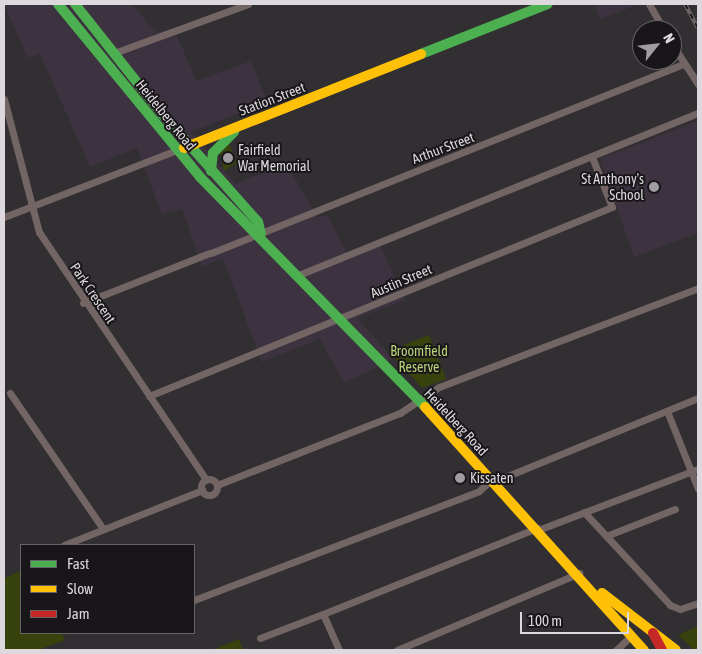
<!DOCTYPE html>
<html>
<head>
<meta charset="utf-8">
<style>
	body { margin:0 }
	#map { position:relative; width:702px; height:654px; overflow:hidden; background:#322f33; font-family:"Asap Condensed",sans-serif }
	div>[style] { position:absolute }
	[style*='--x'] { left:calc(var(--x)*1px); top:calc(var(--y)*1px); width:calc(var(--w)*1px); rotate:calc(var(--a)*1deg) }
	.built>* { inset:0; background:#3d3340 }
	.green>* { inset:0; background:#37420c }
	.street>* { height:7px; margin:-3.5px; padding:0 3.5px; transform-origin:3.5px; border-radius:3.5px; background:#736563 }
	.street>.ring { margin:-3.5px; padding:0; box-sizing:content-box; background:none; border:7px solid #736563; border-radius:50% }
	.fast>* { height:10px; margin:-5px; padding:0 5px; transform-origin:5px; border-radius:5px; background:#4caf50 }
	.slow>* { height:10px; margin:-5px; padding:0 5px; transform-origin:5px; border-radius:5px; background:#ffc107 }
	.jam>* { height:10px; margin:-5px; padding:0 5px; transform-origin:5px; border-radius:5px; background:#c62828 }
	.rail>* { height:4px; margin-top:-2px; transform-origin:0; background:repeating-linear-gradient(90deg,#19161a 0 5.5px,#706767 0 11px); box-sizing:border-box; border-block:1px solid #706767 }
	.dots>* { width:14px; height:14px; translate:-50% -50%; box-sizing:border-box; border:2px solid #19161a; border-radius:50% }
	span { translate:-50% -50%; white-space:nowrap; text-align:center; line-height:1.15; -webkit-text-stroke:4px #19161a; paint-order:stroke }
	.street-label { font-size:14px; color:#dcd8dd }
	.poi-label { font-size:14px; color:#dcd8dd }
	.left { translate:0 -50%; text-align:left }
	.right { translate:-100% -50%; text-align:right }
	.park-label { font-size:14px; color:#b8d276 }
	.frame { position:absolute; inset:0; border:5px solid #dcd8dd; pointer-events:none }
	.legend { position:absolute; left:20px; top:544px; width:175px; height:90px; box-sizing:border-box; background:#19161a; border:1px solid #676468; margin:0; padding:6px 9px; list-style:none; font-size:15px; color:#dcd8dd }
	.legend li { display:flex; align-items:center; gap:10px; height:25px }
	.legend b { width:25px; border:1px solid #676468 }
	.north { position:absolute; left:632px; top:20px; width:50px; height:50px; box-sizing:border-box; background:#19161a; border:1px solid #676468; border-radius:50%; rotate:61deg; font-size:14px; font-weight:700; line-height:20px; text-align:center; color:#dcd8dd }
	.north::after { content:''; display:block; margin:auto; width:18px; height:22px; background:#a09da2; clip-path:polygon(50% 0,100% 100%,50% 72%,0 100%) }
	.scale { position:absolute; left:520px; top:612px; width:109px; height:22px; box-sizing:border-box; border:2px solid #dcd8dd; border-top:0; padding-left:6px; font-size:15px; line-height:18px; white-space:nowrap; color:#dcd8dd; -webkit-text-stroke:4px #19161a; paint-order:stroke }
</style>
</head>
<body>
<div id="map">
	<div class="built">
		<i style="clip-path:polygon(4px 4px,132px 4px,156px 33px,174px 28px,196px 81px,251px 61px,267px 102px,191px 132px,236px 184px,286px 163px,318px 218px,328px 215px,347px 254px,379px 242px,405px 300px,357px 318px,393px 359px,344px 383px,320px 339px,262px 362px,223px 259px,202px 266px,182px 209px,162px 214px,137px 148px,90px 167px,40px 54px,28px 58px)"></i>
		<i style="clip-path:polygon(594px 4px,639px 4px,600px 19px)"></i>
		<i style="clip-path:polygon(698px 121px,698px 233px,634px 257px,600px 159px)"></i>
	</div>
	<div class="green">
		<i style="clip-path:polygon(229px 143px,237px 163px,224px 171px,220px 154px)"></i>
		<i style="clip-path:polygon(429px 335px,446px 379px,422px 388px,388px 351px)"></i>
		<i style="clip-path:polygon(21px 571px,21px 633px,62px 633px,65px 640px,38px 650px,4px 650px,4px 578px)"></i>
		<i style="clip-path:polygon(698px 626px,698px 650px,694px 650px,678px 635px)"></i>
		<i style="clip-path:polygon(239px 639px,243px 650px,212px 650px)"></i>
	</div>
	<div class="street">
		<i style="--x:649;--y:4;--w:30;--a:60"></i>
		<i style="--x:672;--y:44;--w:48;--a:57"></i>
		<i style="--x:114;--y:53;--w:143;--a:-20.1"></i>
		<i style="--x:4;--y:99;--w:138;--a:75.3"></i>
		<i style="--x:39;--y:232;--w:299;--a:56"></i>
		<i style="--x:4;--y:217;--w:186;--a:-21.2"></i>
		<i style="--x:211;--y:253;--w:508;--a:-21.82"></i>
		<i style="--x:301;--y:274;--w:428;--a:-22.1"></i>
		<i style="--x:83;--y:303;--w:136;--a:-21.6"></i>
		<i style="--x:10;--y:393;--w:165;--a:55.6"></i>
		<i style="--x:149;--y:396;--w:500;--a:-22.21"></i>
		<i style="--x:612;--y:207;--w:54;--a:-111.8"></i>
		<i style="--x:667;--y:411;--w:84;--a:68.3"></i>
		<i class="ring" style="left:201px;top:479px;width:9px;height:9px"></i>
		<i style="--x:493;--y:482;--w:222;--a:-22.3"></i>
		<i style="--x:217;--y:485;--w:197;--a:-21.5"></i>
		<i style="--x:400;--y:413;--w:47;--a:-33.7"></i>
		<i style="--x:439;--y:387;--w:277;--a:-20.9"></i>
		<i style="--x:584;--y:512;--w:127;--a:47.2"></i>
		<i style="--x:670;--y:605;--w:11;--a:22"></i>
		<i style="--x:680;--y:609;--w:19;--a:-18"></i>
		<i style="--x:538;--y:530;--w:171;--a:-20.9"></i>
		<i style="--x:606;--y:536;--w:74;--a:-21.4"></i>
		<i style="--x:64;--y:545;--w:149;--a:-21.7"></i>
		<i style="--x:194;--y:600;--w:305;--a:-20.9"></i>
		<i style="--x:479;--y:491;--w:16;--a:-43"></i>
		<i style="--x:323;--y:614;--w:231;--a:-21.9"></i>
		<i style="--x:260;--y:638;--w:67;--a:-20.9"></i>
		<i style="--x:323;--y:614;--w:39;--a:66"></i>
		<i style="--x:397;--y:650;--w:198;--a:-22.9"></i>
		<i style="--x:616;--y:650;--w:21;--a:-43"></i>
	</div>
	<div class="fast">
		<i style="--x:58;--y:4;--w:224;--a:50.6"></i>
		<i style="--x:200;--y:177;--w:322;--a:45.6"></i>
		<i style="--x:75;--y:4;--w:142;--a:51.6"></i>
		<i style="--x:163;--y:115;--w:143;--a:48.4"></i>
		<i style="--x:258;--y:222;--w:12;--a:76"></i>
		<i style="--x:421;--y:54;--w:136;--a:-21.5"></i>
		<i style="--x:211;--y:171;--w:18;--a:-84"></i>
		<i style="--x:213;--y:153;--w:30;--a:-45"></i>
	</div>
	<div class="slow">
		<i style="--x:184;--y:148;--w:255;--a:-21.6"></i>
		<i style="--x:425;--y:407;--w:327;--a:48"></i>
		<i style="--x:602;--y:593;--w:93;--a:37.6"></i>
	</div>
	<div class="jam">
		<i style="--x:653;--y:633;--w:19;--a:62"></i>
	</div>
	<div class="rail">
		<i style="--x:685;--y:4;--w:27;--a:62"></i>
	</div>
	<div class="dots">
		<i style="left:228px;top:158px;background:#a09da2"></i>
		<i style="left:654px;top:187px;background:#a09da2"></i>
		<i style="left:460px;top:478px;background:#a09da2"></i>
	</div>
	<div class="street-label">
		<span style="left:272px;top:99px;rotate:-21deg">Station Street</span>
		<span style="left:166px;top:115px;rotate:51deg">Heidelberg Road</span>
		<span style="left:443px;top:148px;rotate:-21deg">Arthur Street</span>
		<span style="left:401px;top:281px;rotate:-23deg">Austin Street</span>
		<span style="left:93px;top:293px;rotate:56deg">Park Crescent</span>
		<span style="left:456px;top:422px;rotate:47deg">Heidelberg Road</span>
	</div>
	<div class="poi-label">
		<span class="left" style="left:238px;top:158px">Fairfield<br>War Memorial</span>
		<span class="right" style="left:644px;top:187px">St Anthony's<br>School</span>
		<span class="left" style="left:470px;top:478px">Kissaten</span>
	</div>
	<div class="park-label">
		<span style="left:419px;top:359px">Broomfield<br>Reserve</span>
	</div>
	<div class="frame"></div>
	<ul class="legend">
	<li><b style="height:6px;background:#4caf50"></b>Fast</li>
	<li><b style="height:6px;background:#ffc107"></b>Slow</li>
	<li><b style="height:6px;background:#c62828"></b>Jam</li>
	</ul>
	<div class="north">N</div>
	<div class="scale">100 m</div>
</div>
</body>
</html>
